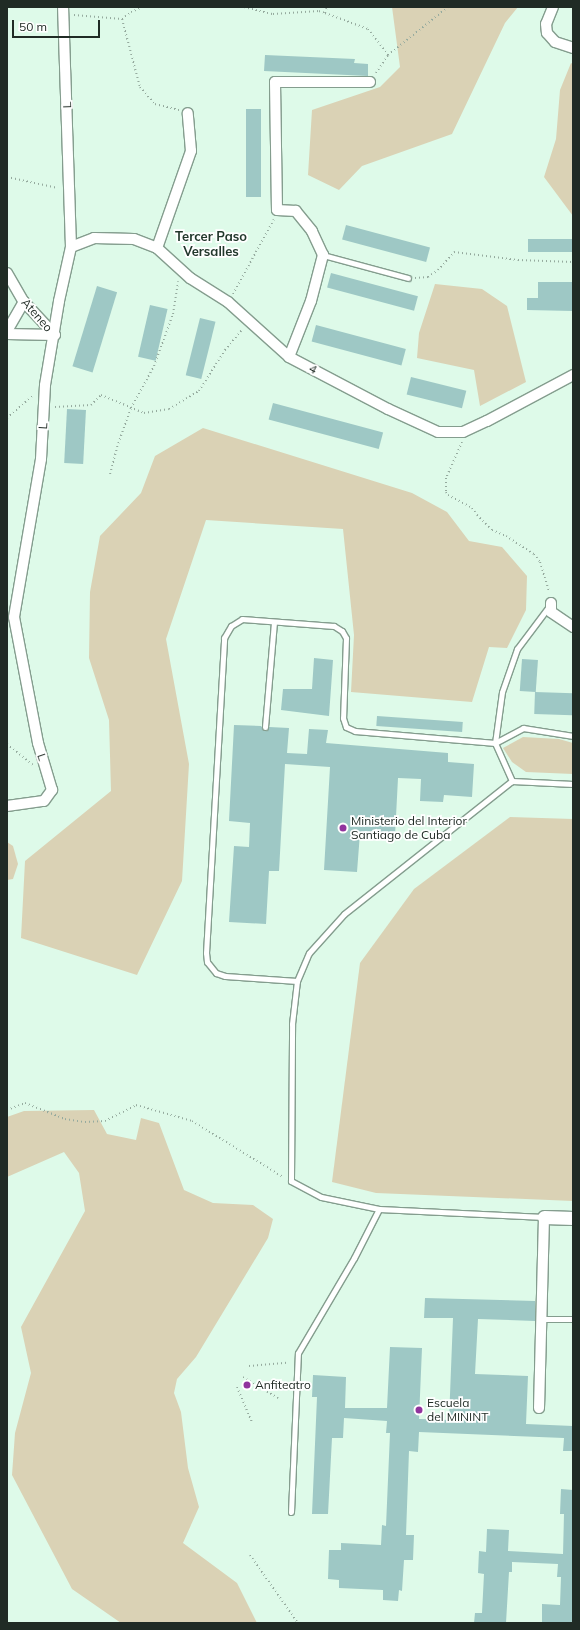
<!DOCTYPE html>
<html>
<head>
<meta charset="utf-8">
<style>
	body { margin:0 }
	#map { position:relative; width:580px; height:1630px; overflow:hidden; background:#defae9; font-family:Mulish,sans-serif }
	div>[style] { position:absolute }
	[style*='--x'] { left:calc(var(--x)*1px); top:calc(var(--y)*1px); width:calc(var(--w)*1px); rotate:calc(var(--a)*1deg) }
	.green>* { inset:0; background:#dad2b5 }
	.building>* { inset:0; background:#9ec8c5; transform-origin:0 0 }
	.path>* { height:2px; margin-top:-1px; transform-origin:0; background:repeating-linear-gradient(90deg,#95aa9e 0 1px,transparent 0 4px) }
	.roads { filter:drop-shadow(1px 0 #849d8e) drop-shadow(-1px 0 #849d8e) drop-shadow(0 1px #849d8e) drop-shadow(0 -1px #849d8e) }
	.service>* { height:5px; margin:-2.5px; padding:0 2.5px; transform-origin:2.5px; border-radius:2.5px; background:#fff }
	.minor>* { height:10px; margin:-5px; padding:0 5px; transform-origin:5px; border-radius:5px; background:#fff }
	.tertiary>* { height:13px; margin:-6.5px; padding:0 6.5px; transform-origin:6.5px; border-radius:6.5px; background:#fff }
	.dots>* { width:11px; height:11px; translate:-50% -50%; box-sizing:border-box; border:2px solid #fff; border-radius:50% }
	span { translate:-50% -50%; white-space:nowrap; text-align:center; line-height:1.15; -webkit-text-stroke:3.5px #fff; paint-order:stroke }
	.street-label { font-size:12px; color:#202b25 }
	.poi-label { font-size:12px; color:#202b25 }
	.left { translate:0 -50%; text-align:left }
	.neighbourhood-label { font-size:13px; color:#21372b; font-weight:700 }
	.frame { position:absolute; inset:0; border:8px solid #202b25; pointer-events:none }
	.scale { position:absolute; left:12px; top:20px; width:88px; height:18px; box-sizing:border-box; border:2px solid #202b25; border-top:0; padding-left:5px; font-size:12px; line-height:14px; white-space:nowrap; color:#202b25; -webkit-text-stroke:3px #fff; paint-order:stroke }
</style>
</head>
<body>
<div id="map">
	<div class="green">
		<i style="clip-path:polygon(392px 7px,518px 7px,505px 23px,452px 134px,362px 166px,339px 190px,308px 175px,312px 110px,380px 87px,400px 67px)"></i>
		<i style="clip-path:polygon(571px 63px,573px 64px,573px 216px,544px 177px,556px 139px,560px 90px)"></i>
		<i style="clip-path:polygon(435px 284px,482px 289px,507px 306px,526px 382px,480px 406px,474px 370px,417px 358px,419px 333px)"></i>
		<i style="clip-path:polygon(203px 428px,412px 493px,447px 512px,469px 541px,502px 547px,527px 576px,526px 610px,507px 648px,489px 647px,472px 702px,351px 692px,354px 635px,343px 529px,206px 520px,166px 639px,189px 764px,182px 881px,137px 975px,21px 938px,25px 861px,111px 791px,109px 720px,89px 658px,90px 592px,100px 536px,141px 493px,155px 456px)"></i>
		<i style="clip-path:polygon(523px 737px,559px 739px,573px 743px,573px 774px,526px 772px,512px 762px,503px 748px)"></i>
		<i style="clip-path:polygon(510px 817px,573px 819px,573px 1201px,376px 1193px,332px 1182px,360px 963px,414px 889px)"></i>
		<i style="clip-path:polygon(7px 842px,13px 846px,18px 864px,13px 879px,7px 880px)"></i>
		<i style="clip-path:polygon(94px 1110px,107px 1134px,136px 1140px,141px 1118px,159px 1123px,184px 1190px,213px 1203px,253px 1205px,273px 1219px,268px 1238px,196px 1357px,177px 1379px,174px 1393px,181px 1412px,188px 1468px,199px 1507px,183px 1543px,237px 1583px,257px 1623px,121px 1623px,72px 1589px,12px 1475px,15px 1433px,31px 1373px,21px 1327px,85px 1211px,79px 1173px,64px 1152px,7px 1177px,7px 1117px,24px 1111px)"></i>
	</div>
	<div class="building">
		<i style="clip-path:polygon(265px 55px,355px 59px,354px 63px,368px 64px,368px 76px,264px 71px)"></i>
		<i style="left:246px;top:109px;width:15px;height:88px"></i>
		<i style="left:346px;top:225px;width:87px;height:15px;rotate:15deg"></i>
		<i style="left:528px;top:239px;width:45px;height:13px"></i>
		<i style="left:331px;top:273px;width:90px;height:15px;rotate:15deg"></i>
		<i style="clip-path:polygon(538px 282px,573px 282px,573px 311px,527px 310px,527px 298px,538px 298px)"></i>
		<i style="left:97px;top:286px;width:21px;height:84px;rotate:17deg"></i>
		<i style="left:150px;top:305px;width:18px;height:53px;rotate:13deg"></i>
		<i style="left:200px;top:318px;width:16px;height:59px;rotate:14deg"></i>
		<i style="left:316px;top:325px;width:93px;height:17px;rotate:15deg"></i>
		<i style="left:411px;top:377px;width:57px;height:18px;rotate:14deg"></i>
		<i style="left:273px;top:403px;width:114px;height:17px;rotate:15deg"></i>
		<i style="left:67px;top:409px;width:19px;height:54px;rotate:3deg"></i>
		<i style="clip-path:polygon(314px 658px,333px 660px,329px 716px,281px 710px,283px 689px,312px 689px)"></i>
		<i style="left:522px;top:659px;width:16px;height:32px;rotate:4deg"></i>
		<i style="left:535px;top:692px;width:38px;height:22px;rotate:2deg"></i>
		<i style="left:377px;top:716px;width:86px;height:10px;rotate:4deg"></i>
		<i style="clip-path:polygon(234px 725px,261px 726px,265px 731px,269px 727px,289px 728px,287px 753px,307px 754px,309px 729px,328px 730px,326px 743px,448px 753px,448px 762px,474px 764px,472px 797px,444px 795px,443px 802px,420px 801px,421px 779px,398px 778px,395px 836px,360px 833px,357px 872px,324px 870px,330px 767px,285px 764px,279px 871px,269px 871px,266px 924px,229px 922px,234px 846px,249px 847px,250px 823px,229px 821px)"></i>
		<i style="clip-path:polygon(425px 1298px,535px 1301px,535px 1321px,478px 1319px,475px 1374px,528px 1376px,526px 1424px,573px 1426px,573px 1451px,563px 1451px,564px 1438px,419px 1432px,418px 1452px,409px 1451px,406px 1535px,414px 1535px,413px 1560px,404px 1560px,402px 1591px,399px 1590px,398px 1601px,383px 1600px,383px 1590px,339px 1588px,339px 1580px,328px 1579px,329px 1550px,341px 1550px,341px 1543px,381px 1545px,382px 1525px,386px 1526px,390px 1433px,386px 1433px,387px 1421px,344px 1418px,343px 1438px,332px 1438px,328px 1514px,312px 1514px,317px 1397px,312px 1397px,313px 1375px,346px 1377px,345px 1408px,387px 1408px,390px 1347px,422px 1348px,419px 1419px,449px 1420px,453px 1318px,424px 1318px)"></i>
		<i style="clip-path:polygon(561px 1489px,573px 1490px,573px 1623px,542px 1623px,542px 1604px,560px 1605px,561px 1577px,557px 1577px,558px 1564px,512px 1562px,512px 1572px,509px 1572px,506px 1623px,474px 1623px,475px 1613px,482px 1613px,484px 1574px,478px 1573px,479px 1551px,486px 1552px,487px 1529px,509px 1530px,508px 1551px,563px 1554px,564px 1514px,560px 1514px)"></i>
	</div>
	<div class="path">
		<i style="--x:244;--y:7;--w:30;--a:14"></i>
		<i style="--x:273;--y:14;--w:46;--a:-3.7"></i>
		<i style="--x:319;--y:11;--w:6;--a:18"></i>
		<i style="--x:325;--y:13;--w:46;--a:20.4"></i>
		<i style="--x:368;--y:29;--w:33;--a:52"></i>
		<i style="--x:325;--y:13;--w:6;--a:-72"></i>
		<i style="--x:74;--y:15;--w:48;--a:4.8"></i>
		<i style="--x:122;--y:19;--w:11;--a:-38"></i>
		<i style="--x:131;--y:12;--w:13;--a:-23"></i>
		<i style="--x:122;--y:19;--w:70;--a:75.2"></i>
		<i style="--x:140;--y:87;--w:23;--a:49"></i>
		<i style="--x:155;--y:104;--w:25;--a:14"></i>
		<i style="--x:376;--y:73;--w:22;--a:-56"></i>
		<i style="--x:388;--y:55;--w:77;--a:-38.7"></i>
		<i style="--x:7;--y:177;--w:52;--a:12.2"></i>
		<i style="--x:415;--y:278;--w:13;--a:-4"></i>
		<i style="--x:428;--y:277;--w:12;--a:-35"></i>
		<i style="--x:438;--y:270;--w:24;--a:-48"></i>
		<i style="--x:454;--y:252;--w:64;--a:7.1"></i>
		<i style="--x:518;--y:260;--w:55;--a:2.1"></i>
		<i style="--x:233;--y:294;--w:85;--a:-61.3"></i>
		<i style="--x:55;--y:407;--w:36;--a:-3"></i>
		<i style="--x:91;--y:405;--w:14;--a:-45"></i>
		<i style="--x:101;--y:395;--w:47;--a:22.7"></i>
		<i style="--x:144;--y:413;--w:25;--a:-9"></i>
		<i style="--x:169;--y:409;--w:35;--a:-31"></i>
		<i style="--x:199;--y:391;--w:49;--a:-57.6"></i>
		<i style="--x:225;--y:350;--w:26;--a:-50"></i>
		<i style="--x:7;--y:418;--w:35;--a:-41"></i>
		<i style="--x:462;--y:442;--w:39;--a:114"></i>
		<i style="--x:446;--y:478;--w:14;--a:90"></i>
		<i style="--x:446;--y:492;--w:4;--a:56"></i>
		<i style="--x:448;--y:495;--w:27;--a:28"></i>
		<i style="--x:472;--y:508;--w:9;--a:54"></i>
		<i style="--x:477;--y:515;--w:21;--a:45"></i>
		<i style="--x:492;--y:530;--w:15;--a:23"></i>
		<i style="--x:506;--y:536;--w:33;--a:33"></i>
		<i style="--x:534;--y:554;--w:10;--a:53"></i>
		<i style="--x:540;--y:562;--w:31;--a:73"></i>
		<i style="--x:110;--y:474;--w:28;--a:-75"></i>
		<i style="--x:117;--y:447;--w:41;--a:-70.3"></i>
		<i style="--x:131;--y:408;--w:48;--a:-61.3"></i>
		<i style="--x:154;--y:366;--w:55;--a:-69.9"></i>
		<i style="--x:173;--y:314;--w:33;--a:-81"></i>
		<i style="--x:7;--y:744;--w:33;--a:39"></i>
		<i style="--x:7;--y:1110;--w:19;--a:-21"></i>
		<i style="--x:25;--y:1103;--w:43;--a:21.8"></i>
		<i style="--x:65;--y:1119;--w:20;--a:9"></i>
		<i style="--x:85;--y:1122;--w:20;--a:-3"></i>
		<i style="--x:105;--y:1121;--w:35;--a:-27"></i>
		<i style="--x:136;--y:1105;--w:58;--a:15.9"></i>
		<i style="--x:192;--y:1121;--w:107;--a:31.6"></i>
		<i style="--x:249;--y:1366;--w:38;--a:-5"></i>
		<i style="--x:243;--y:1377;--w:41;--a:31"></i>
		<i style="--x:237;--y:1387;--w:39;--a:67"></i>
		<i style="--x:250;--y:1555;--w:83;--a:54.8"></i>
	</div>
	<div class="roads">
		<div class="service">
			<i style="--x:323;--y:255;--w:88;--a:15.1"></i>
			<i style="--x:265;--y:727;--w:105;--a:-85.1"></i>
			<i style="--x:495;--y:743;--w:51;--a:-82.2"></i>
			<i style="--x:502;--y:692;--w:46;--a:-70.8"></i>
			<i style="--x:517;--y:649;--w:55;--a:-53.1"></i>
			<i style="--x:495;--y:743;--w:32;--a:-28"></i>
			<i style="--x:523;--y:728;--w:51;--a:9.1"></i>
			<i style="--x:297;--y:981;--w:72;--a:-176"></i>
			<i style="--x:225;--y:976;--w:9;--a:-162"></i>
			<i style="--x:216;--y:973;--w:14;--a:-129"></i>
			<i style="--x:207;--y:962;--w:9;--a:-96"></i>
			<i style="--x:206;--y:953;--w:316;--a:-86.7"></i>
			<i style="--x:224;--y:638;--w:14;--a:-60"></i>
			<i style="--x:231;--y:626;--w:13;--a:-32"></i>
			<i style="--x:242;--y:619;--w:92;--a:4.4"></i>
			<i style="--x:334;--y:626;--w:9;--a:32"></i>
			<i style="--x:342;--y:631;--w:8;--a:60"></i>
			<i style="--x:346;--y:638;--w:80;--a:92.1"></i>
			<i style="--x:343;--y:718;--w:9;--a:72"></i>
			<i style="--x:346;--y:727;--w:10;--a:24"></i>
			<i style="--x:355;--y:731;--w:141;--a:4.9"></i>
			<i style="--x:495;--y:743;--w:42;--a:65.9"></i>
			<i style="--x:544;--y:1217;--w:165;--a:-177.2"></i>
			<i style="--x:379;--y:1209;--w:59;--a:-168.3"></i>
			<i style="--x:321;--y:1197;--w:34;--a:-152"></i>
			<i style="--x:291;--y:1181;--w:157;--a:-89.6"></i>
			<i style="--x:292;--y:1024;--w:43;--a:-83.4"></i>
			<i style="--x:297;--y:981;--w:30;--a:-67"></i>
			<i style="--x:309;--y:953;--w:52;--a:-48.1"></i>
			<i style="--x:344;--y:914;--w:214;--a:-38.4"></i>
			<i style="--x:512;--y:781;--w:61;--a:2.8"></i>
			<i style="--x:542;--y:1319;--w:31;--a:0"></i>
			<i style="--x:291;--y:1512;--w:159;--a:-87.5"></i>
			<i style="--x:298;--y:1353;--w:110;--a:-59.5"></i>
			<i style="--x:354;--y:1258;--w:55;--a:-63"></i>
		</div>
		<div class="minor">
			<i style="--x:553;--y:7;--w:18;--a:112"></i>
			<i style="--x:546;--y:24;--w:9;--a:84"></i>
			<i style="--x:547;--y:33;--w:12;--a:48"></i>
			<i style="--x:555;--y:42;--w:19;--a:18"></i>
			<i style="--x:71;--y:247;--w:25;--a:-21"></i>
			<i style="--x:94;--y:238;--w:40;--a:1.4"></i>
			<i style="--x:134;--y:239;--w:25;--a:21"></i>
			<i style="--x:157;--y:248;--w:45;--a:42.3"></i>
			<i style="--x:190;--y:278;--w:45;--a:32.3"></i>
			<i style="--x:228;--y:302;--w:82;--a:42"></i>
			<i style="--x:289;--y:357;--w:112;--a:27.7"></i>
			<i style="--x:388;--y:409;--w:55;--a:24.7"></i>
			<i style="--x:438;--y:432;--w:25;--a:0"></i>
			<i style="--x:463;--y:432;--w:26;--a:-25"></i>
			<i style="--x:487;--y:421;--w:98;--a:-28.1"></i>
			<i style="--x:157;--y:248;--w:103;--a:-70.7"></i>
			<i style="--x:191;--y:151;--w:38;--a:-95"></i>
			<i style="--x:7;--y:273;--w:34;--a:60"></i>
			<i style="--x:24;--y:302;--w:45;--a:46.8"></i>
			<i style="--x:7;--y:331;--w:34;--a:-60"></i>
			<i style="--x:7;--y:334;--w:48;--a:1.2"></i>
			<i style="--x:289;--y:357;--w:60;--a:-68.6"></i>
			<i style="--x:311;--y:301;--w:48;--a:-75.4"></i>
			<i style="--x:323;--y:255;--w:26;--a:-115"></i>
			<i style="--x:312;--y:231;--w:26;--a:-129"></i>
			<i style="--x:296;--y:211;--w:19;--a:-177"></i>
			<i style="--x:277;--y:210;--w:128;--a:-90.9"></i>
			<i style="--x:275;--y:82;--w:95;--a:0"></i>
			<i style="--x:551;--y:603;--w:9;--a:90"></i>
			<i style="--x:551;--y:612;--w:27;--a:34"></i>
			<i style="--x:7;--y:806;--w:37;--a:-8"></i>
			<i style="--x:44;--y:801;--w:14;--a:-54"></i>
			<i style="--x:52;--y:790;--w:49;--a:-106.6"></i>
			<i style="--x:38;--y:743;--w:128;--a:-100.8"></i>
			<i style="--x:14;--y:617;--w:160;--a:-80.3"></i>
			<i style="--x:41;--y:459;--w:74;--a:-86.9"></i>
			<i style="--x:45;--y:385;--w:85;--a:-80.5"></i>
			<i style="--x:59;--y:301;--w:55;--a:-77.5"></i>
			<i style="--x:71;--y:247;--w:240;--a:-91.9"></i>
			<i style="--x:539;--y:1408;--w:191;--a:-88.5"></i>
		</div>
		<div class="tertiary">
			<i style="--x:544;--y:1217;--w:29;--a:2"></i>
		</div>
	</div>
	<div class="dots">
		<i style="left:343px;top:828px;background:#91349e"></i>
		<i style="left:247px;top:1385px;background:#91349e"></i>
		<i style="left:419px;top:1410px;background:#91349e"></i>
	</div>
	<div class="street-label">
		<span style="left:67px;top:105px;rotate:-92deg">L</span>
		<span style="left:37px;top:315px;rotate:49deg">Ateneo</span>
		<span style="left:313px;top:369px;rotate:28deg">4</span>
		<span style="left:43px;top:426px;rotate:-87deg">L</span>
		<span style="left:42px;top:757px;rotate:71deg">L</span>
	</div>
	<div class="poi-label">
		<span class="left" style="left:351px;top:828px">Ministerio del Interior<br>Santiago de Cuba</span>
		<span class="left" style="left:255px;top:1385px">Anfiteatro</span>
		<span class="left" style="left:427px;top:1410px">Escuela<br>del MININT</span>
	</div>
	<div class="neighbourhood-label">
		<span style="left:211px;top:244px">Tercer Paso<br>Versalles</span>
	</div>
	<div class="frame"></div>
	<div class="scale">50 m</div>
</div>
</body>
</html>
